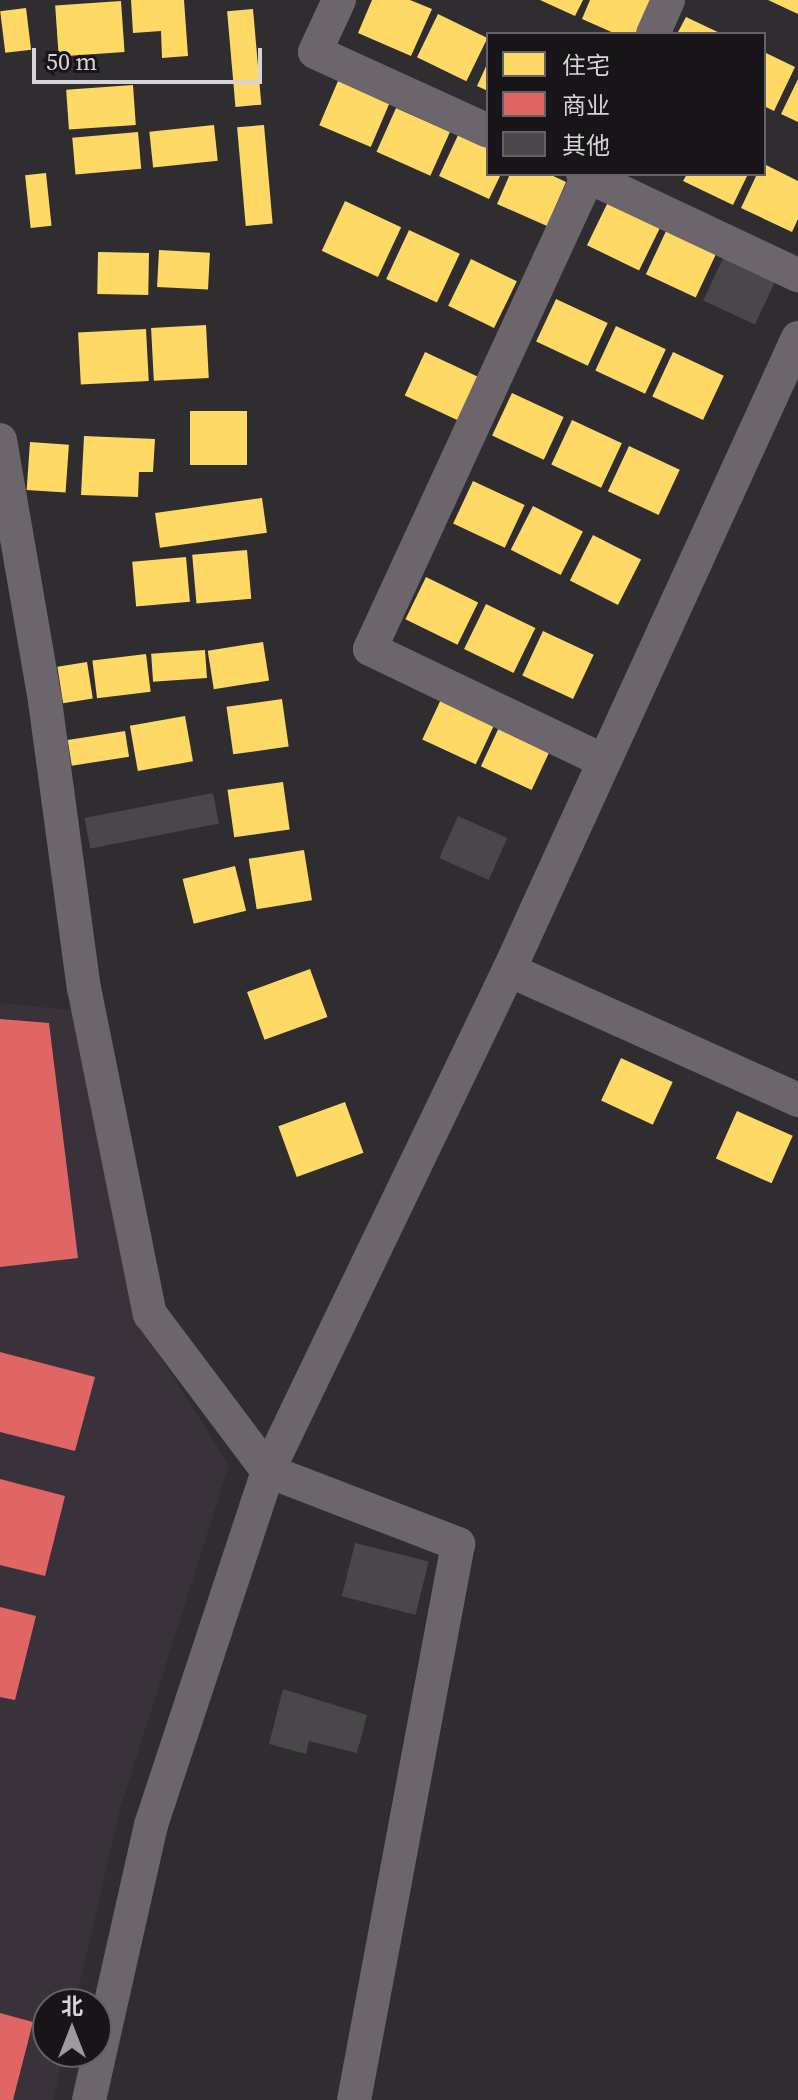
<!DOCTYPE html>
<html>
<head>
<meta charset="utf-8">
<style>
	body { margin:0 }
	#map { position:relative; width:798px; height:2100px; overflow:hidden; background:#2f2d2f; font-family:"Source Serif 4","Noto Sans SC",serif }
	div>[style] { position:absolute }
	[style*='--x'] { left:calc(var(--x)*1px); top:calc(var(--y)*1px); width:calc(var(--w)*1px); rotate:calc(var(--a)*1deg) }
	.built>* { inset:0; background:#3a323a }
	.homes>* { inset:0; background:#ffd966; transform-origin:0 0 }
	.shops>* { inset:0; background:#e06666 }
	.building>* { inset:0; background:#494749; transform-origin:0 0 }
	.minor>* { height:34px; margin:-17px; padding:0 17px; transform-origin:17px; border-radius:17px; background:#6c656c }
	span { translate:-50% -50%; white-space:nowrap; text-align:center; line-height:1.15; -webkit-text-stroke:8px #171517; paint-order:stroke }
	.legend { position:absolute; left:486px; top:32px; width:280px; height:144px; box-sizing:border-box; background:#171517; border:2px solid #646164; margin:0; padding:10px 14px; list-style:none; font-size:24px; color:#d7d4d7 }
	.legend li { display:flex; align-items:center; gap:16px; height:40px }
	.legend b { width:40px; border:2px solid #646164 }
	.north { position:absolute; left:32px; top:1988px; width:80px; height:80px; box-sizing:border-box; background:#171517; border:2px solid #646164; border-radius:50%; rotate:0deg; font-size:22px; font-weight:700; line-height:32px; text-align:center; color:#d7d4d7 }
	.north::after { content:''; display:block; margin:auto; width:28px; height:36px; background:#9c9a9c; clip-path:polygon(50% 0,100% 100%,50% 72%,0 100%) }
	.scale { position:absolute; left:32px; top:48px; width:230px; height:36px; box-sizing:border-box; border:4px solid #d7d4d7; border-top:0; padding-left:10px; font-size:24px; line-height:28px; white-space:nowrap; color:#d7d4d7; -webkit-text-stroke:6px #171517; paint-order:stroke }
</style>
</head>
<body>
<div id="map">
	<div class="built">
		<i style="clip-path:polygon(0 1003px,82px 1011px,134px 1315px,229px 1465px,120px 1809px,75px 2004px,48px 2004px,48px 2052px,64px 2052px,53px 2100px,0 2100px)"></i>
	</div>
	<div class="homes">
		<i style="clip-path:polygon(131px 0,184px 0,188px 56px,162px 58px,161px 31px,133px 33px)"></i>
		<i style="clip-path:polygon(372px 0,410px 0,432px 9px,411px 56px,358px 33px)"></i>
		<i style="clip-path:polygon(540px 0,583px 0,575px 16px)"></i>
		<i style="clip-path:polygon(590px 0,654px 0,638px 34px,616px 34px,582px 19px)"></i>
		<i style="clip-path:polygon(768px 0,798px 0,798px 14px)"></i>
		<i style="left:121px;top:1px;width:51px;height:66px;rotate:86deg"></i>
		<i style="left:26px;top:8px;width:42px;height:26px;rotate:83deg"></i>
		<i style="left:253px;top:9px;width:96px;height:26px;rotate:85deg"></i>
		<i style="left:438px;top:14px;width:55px;height:48px;rotate:26deg"></i>
		<i style="clip-path:polygon(686px 17px,722px 34px,677px 34px)"></i>
		<i style="clip-path:polygon(764px 52px,795px 67px,774px 111px,764px 106px)"></i>
		<i style="clip-path:polygon(488px 62px,488px 91px,477px 86px)"></i>
		<i style="clip-path:polygon(798px 79px,798px 122px,781px 114px)"></i>
		<i style="left:338px;top:81px;width:56px;height:48px;rotate:23deg"></i>
		<i style="left:133px;top:85px;width:40px;height:67px;rotate:86deg"></i>
		<i style="left:396px;top:108px;width:59px;height:48px;rotate:24deg"></i>
		<i style="left:214px;top:125px;width:36px;height:65px;rotate:84deg"></i>
		<i style="left:264px;top:125px;width:99px;height:27px;rotate:85deg"></i>
		<i style="left:138px;top:132px;width:37px;height:66px;rotate:85deg"></i>
		<i style="clip-path:polygon(459px 133px,488px 146px,488px 174px,501px 174px,489px 199px,439px 176px)"></i>
		<i style="clip-path:polygon(764px 164px,798px 181px,798px 219px,792px 232px,741px 208px,757px 174px,764px 174px)"></i>
		<i style="left:46px;top:173px;width:53px;height:21px;rotate:84deg"></i>
		<i style="clip-path:polygon(510px 174px,549px 174px,566px 182px,547px 226px,497px 204px)"></i>
		<i style="clip-path:polygon(687px 174px,748px 174px,733px 205px,683px 181px)"></i>
		<i style="left:345px;top:201px;width:62px;height:55px;rotate:25deg"></i>
		<i style="left:608px;top:202px;width:58px;height:48px;rotate:26deg"></i>
		<i style="left:667px;top:229px;width:55px;height:50px;rotate:25deg"></i>
		<i style="left:409px;top:230px;width:56px;height:54px;rotate:25deg"></i>
		<i style="left:159px;top:250px;width:51px;height:37px;rotate:3deg"></i>
		<i style="left:98px;top:252px;width:51px;height:42px;rotate:1deg"></i>
		<i style="left:471px;top:259px;width:51px;height:52px;rotate:26deg"></i>
		<i style="left:556px;top:299px;width:57px;height:47px;rotate:25deg"></i>
		<i style="left:206px;top:325px;width:53px;height:55px;rotate:87deg"></i>
		<i style="left:616px;top:326px;width:55px;height:49px;rotate:25deg"></i>
		<i style="left:146px;top:329px;width:52px;height:68px;rotate:87deg"></i>
		<i style="left:425px;top:352px;width:59px;height:48px;rotate:25deg"></i>
		<i style="left:673px;top:352px;width:56px;height:49px;rotate:25deg"></i>
		<i style="left:512px;top:393px;width:57px;height:47px;rotate:25deg"></i>
		<i style="left:190px;top:411px;width:57px;height:54px"></i>
		<i style="left:572px;top:420px;width:55px;height:49px;rotate:25deg"></i>
		<i style="clip-path:polygon(84px 436px,155px 439px,153px 472px,139px 472px,138px 497px,81px 495px)"></i>
		<i style="left:30px;top:442px;width:39px;height:48px;rotate:4deg"></i>
		<i style="left:629px;top:446px;width:56px;height:50px;rotate:25deg"></i>
		<i style="left:473px;top:481px;width:57px;height:47px;rotate:25deg"></i>
		<i style="left:262px;top:498px;width:35px;height:108px;rotate:82deg"></i>
		<i style="left:533px;top:506px;width:56px;height:49px;rotate:27deg"></i>
		<i style="left:593px;top:535px;width:54px;height:51px;rotate:27deg"></i>
		<i style="left:247px;top:550px;width:49px;height:55px;rotate:85deg"></i>
		<i style="left:186px;top:557px;width:45px;height:54px;rotate:85deg"></i>
		<i style="left:426px;top:577px;width:58px;height:47px;rotate:26deg"></i>
		<i style="left:486px;top:604px;width:55px;height:50px;rotate:26deg"></i>
		<i style="left:543px;top:631px;width:56px;height:49px;rotate:25deg"></i>
		<i style="left:263px;top:642px;width:39px;height:56px;rotate:81deg"></i>
		<i style="left:205px;top:650px;width:28px;height:54px;rotate:86deg"></i>
		<i style="left:146px;top:654px;width:38px;height:54px;rotate:83deg"></i>
		<i style="left:87px;top:662px;width:37px;height:30px;rotate:81deg"></i>
		<i style="left:443px;top:695px;width:59px;height:49px;rotate:25deg"></i>
		<i style="left:282px;top:699px;width:48px;height:56px;rotate:82deg"></i>
		<i style="left:185px;top:716px;width:46px;height:56px;rotate:80deg"></i>
		<i style="left:502px;top:721px;width:56px;height:50px;rotate:25deg"></i>
		<i style="left:125px;top:731px;width:26px;height:58px;rotate:81deg"></i>
		<i style="left:283px;top:782px;width:48px;height:56px;rotate:82deg"></i>
		<i style="left:304px;top:850px;width:51px;height:56px;rotate:81deg"></i>
		<i style="left:235px;top:866px;width:46px;height:54px;rotate:76deg"></i>
		<i style="left:310px;top:969px;width:51px;height:67px;rotate:70deg"></i>
		<i style="left:621px;top:1058px;width:57px;height:47px;rotate:25deg"></i>
		<i style="left:345px;top:1102px;width:54px;height:71px;rotate:70deg"></i>
		<i style="left:737px;top:1111px;width:61px;height:52px;rotate:24deg"></i>
	</div>
	<div class="shops">
		<i style="clip-path:polygon(0 1019px,49px 1023px,78px 1258px,0 1267px)"></i>
		<i style="clip-path:polygon(0 1352px,95px 1377px,75px 1451px,0 1432px)"></i>
		<i style="clip-path:polygon(0 1479px,65px 1496px,45px 1576px,0 1565px)"></i>
		<i style="clip-path:polygon(0 1607px,36px 1616px,15px 1700px,0 1697px)"></i>
		<i style="clip-path:polygon(0 2013px,33px 2022px,13px 2100px,0 2100px)"></i>
	</div>
	<div class="building">
		<i style="left:724px;top:256px;width:57px;height:49px;rotate:25deg"></i>
		<i style="left:213px;top:793px;width:31px;height:131px;rotate:79deg"></i>
		<i style="left:458px;top:816px;width:54px;height:46px;rotate:24deg"></i>
		<i style="left:355px;top:1543px;width:76px;height:55px;rotate:14deg"></i>
		<i style="clip-path:polygon(283px 1689px,367px 1715px,357px 1753px,309px 1741px,306px 1754px,269px 1744px)"></i>
	</div>
	<div class="minor">
		<i style="--x:339;--y:0;--w:57;--a:114.8"></i>
		<i style="--x:315;--y:52;--w:190;--a:24.5"></i>
		<i style="--x:653;--y:34;--w:37;--a:-66"></i>
		<i style="--x:583;--y:174;--w:238;--a:25.2"></i>
		<i style="--x:589;--y:174;--w:523;--a:114.75"></i>
		<i style="--x:370;--y:649;--w:259;--a:25.6"></i>
		<i style="--x:0;--y:440;--w:265;--a:80.2"></i>
		<i style="--x:45;--y:701;--w:290;--a:82.3"></i>
		<i style="--x:84;--y:988;--w:333;--a:78.6"></i>
		<i style="--x:150;--y:1314;--w:196;--a:53.1"></i>
		<i style="--x:268;--y:1471;--w:204;--a:21"></i>
		<i style="--x:458;--y:1544;--w:566;--a:100.59"></i>
		<i style="--x:509;--y:970;--w:317;--a:24.2"></i>
		<i style="--x:89;--y:2100;--w:282;--a:-77.3"></i>
		<i style="--x:151;--y:1825;--w:373;--a:-71.7"></i>
		<i style="--x:268;--y:1471;--w:556;--a:-64.31"></i>
		<i style="--x:509;--y:970;--w:695;--a:-65.43"></i>
	</div>
	<ul class="legend">
	<li><b style="height:22px;background:#ffd966"></b>住宅</li>
	<li><b style="height:22px;background:#e06666"></b>商业</li>
	<li><b style="height:22px;background:#494749"></b>其他</li>
	</ul>
	<div class="north">北</div>
	<div class="scale">50 m</div>
</div>
</body>
</html>
